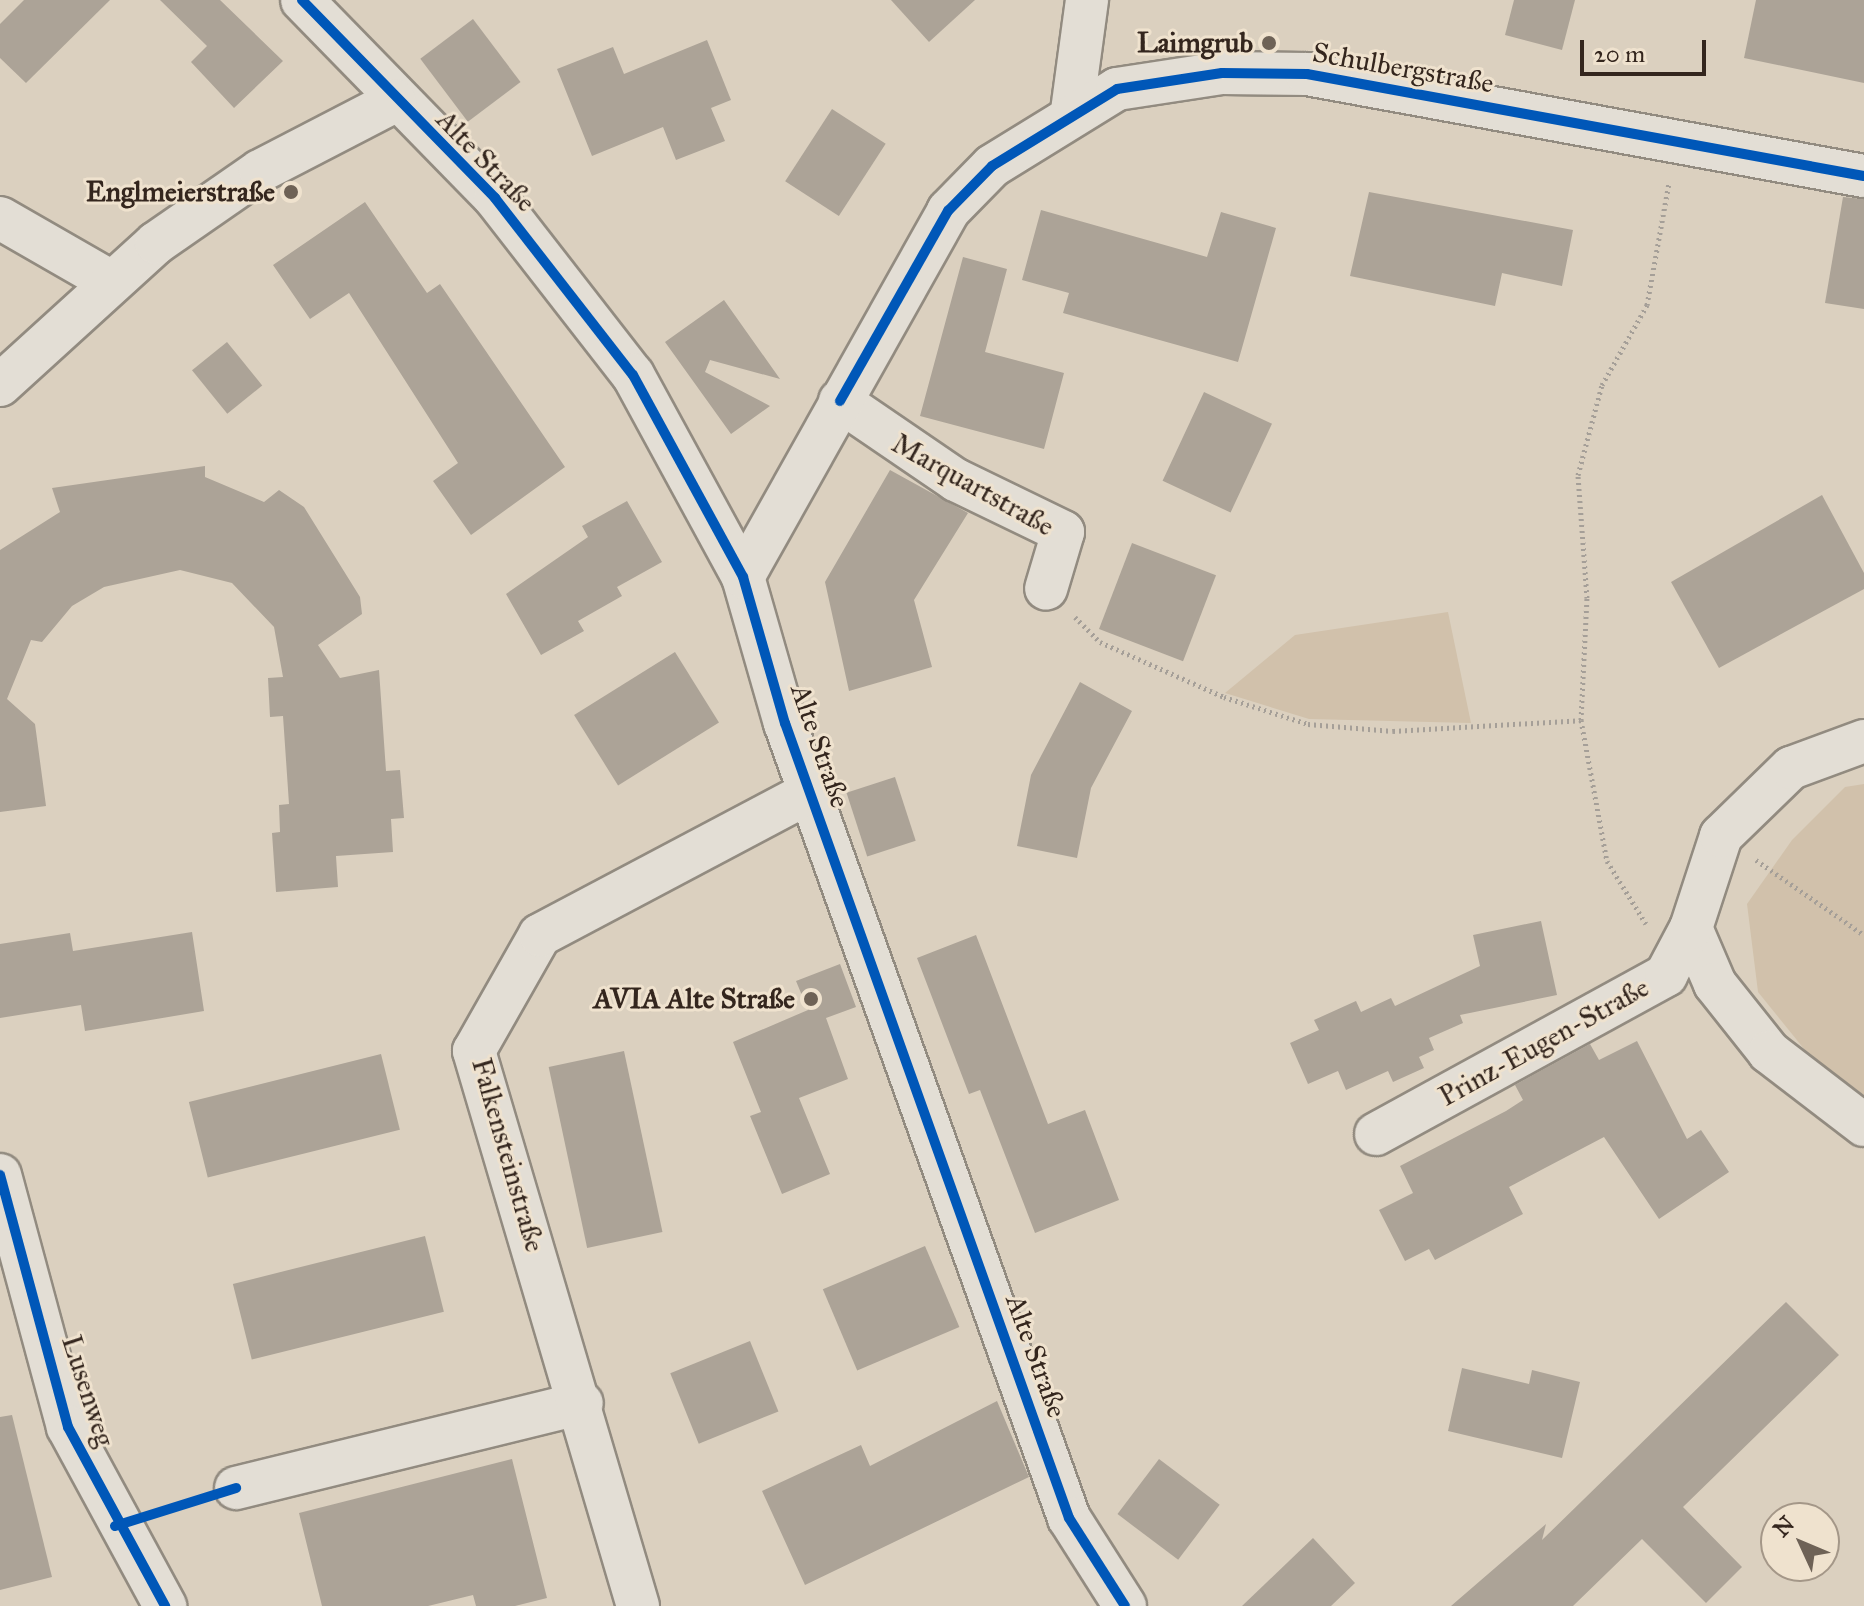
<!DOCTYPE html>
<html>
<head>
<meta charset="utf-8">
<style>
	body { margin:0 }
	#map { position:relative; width:1864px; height:1606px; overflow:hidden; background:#dbd0bf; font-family:"IM FELL Great Primer",serif }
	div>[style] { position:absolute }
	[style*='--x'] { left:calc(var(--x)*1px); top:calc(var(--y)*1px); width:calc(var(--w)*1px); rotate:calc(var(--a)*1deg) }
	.green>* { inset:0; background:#d1c1ab }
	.building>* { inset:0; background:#aca397; transform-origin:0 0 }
	.path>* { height:5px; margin-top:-2.5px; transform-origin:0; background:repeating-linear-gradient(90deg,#a59f98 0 2px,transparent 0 6px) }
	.roads { filter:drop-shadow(2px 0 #928b80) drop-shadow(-2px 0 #928b80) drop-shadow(0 2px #928b80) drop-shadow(0 -2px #928b80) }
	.minor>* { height:42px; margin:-21px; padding:0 21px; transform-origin:21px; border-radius:21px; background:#e3ded5 }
	.cycleway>* { height:10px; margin:-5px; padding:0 5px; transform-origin:5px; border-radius:5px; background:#0057b8 }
	.dots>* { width:22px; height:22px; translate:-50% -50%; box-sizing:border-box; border:4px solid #efe2ce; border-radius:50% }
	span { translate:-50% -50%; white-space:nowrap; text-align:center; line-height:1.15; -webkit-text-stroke:6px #efe2ce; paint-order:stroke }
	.poi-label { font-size:28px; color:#34261e; font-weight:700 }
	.right { translate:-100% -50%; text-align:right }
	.street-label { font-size:28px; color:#34261e }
	.north { position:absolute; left:1760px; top:1502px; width:80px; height:80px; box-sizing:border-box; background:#efe2ce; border:2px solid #a49788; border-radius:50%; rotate:314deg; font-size:22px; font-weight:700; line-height:32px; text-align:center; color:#34261e }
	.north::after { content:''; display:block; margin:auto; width:28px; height:36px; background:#6e6256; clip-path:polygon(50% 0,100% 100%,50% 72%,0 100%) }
	.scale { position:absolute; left:1580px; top:40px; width:126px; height:36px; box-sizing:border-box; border:4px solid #34261e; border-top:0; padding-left:10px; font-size:24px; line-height:28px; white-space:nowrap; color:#34261e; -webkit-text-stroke:6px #efe2ce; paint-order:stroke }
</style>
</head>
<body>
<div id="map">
	<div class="green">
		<i style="clip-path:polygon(1448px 612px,1471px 723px,1309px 719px,1225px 693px,1295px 635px)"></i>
		<i style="clip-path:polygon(1864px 784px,1864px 1095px,1809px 1055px,1758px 992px,1747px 904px,1792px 840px,1845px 787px)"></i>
	</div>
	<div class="building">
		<i style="clip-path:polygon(24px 0,110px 0,26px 83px,0 58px,0 24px)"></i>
		<i style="clip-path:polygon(160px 0,220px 0,283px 61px,234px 108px,191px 62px,207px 46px)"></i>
		<i style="clip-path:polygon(891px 0,975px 0,929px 42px)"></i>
		<i style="clip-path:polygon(1514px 0,1575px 0,1562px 50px,1505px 35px)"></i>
		<i style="clip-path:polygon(1756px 0,1864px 0,1864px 83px,1744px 58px)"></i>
		<i style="left:473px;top:19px;width:79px;height:66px;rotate:53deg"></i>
		<i style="clip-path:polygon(707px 40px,731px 100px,711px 108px,725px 141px,676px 160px,663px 127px,592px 156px,557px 69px,613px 47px,624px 74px)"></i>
		<i style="left:832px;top:109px;width:64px;height:86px;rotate:33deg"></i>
		<i style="clip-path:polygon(1369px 192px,1573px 230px,1562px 286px,1502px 273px,1495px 306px,1350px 276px)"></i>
		<i style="clip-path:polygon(1843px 197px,1864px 199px,1864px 309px,1825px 303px)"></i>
		<i style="clip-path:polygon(365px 202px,427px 293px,440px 284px,565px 467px,471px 535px,433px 481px,458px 463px,349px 293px,310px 319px,273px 265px)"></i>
		<i style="clip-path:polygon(1041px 210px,1207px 257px,1221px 212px,1276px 228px,1238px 362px,1063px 313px,1069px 293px,1022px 280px)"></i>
		<i style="clip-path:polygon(963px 257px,1007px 269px,985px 352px,1064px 373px,1044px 449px,920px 416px)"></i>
		<i style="clip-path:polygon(724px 300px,780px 379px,710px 360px,705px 372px,770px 406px,731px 434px,665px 342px)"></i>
		<i style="left:227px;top:342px;width:56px;height:45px;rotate:51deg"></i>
		<i style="left:1204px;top:392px;width:75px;height:98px;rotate:25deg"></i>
		<i style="clip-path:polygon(205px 466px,205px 477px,264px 502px,279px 490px,304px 507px,360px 597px,362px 614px,318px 645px,340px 678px,379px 670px,386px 771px,400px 770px,404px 818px,391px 819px,393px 852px,336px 856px,338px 887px,276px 892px,272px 833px,280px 832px,279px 805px,289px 804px,283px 716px,270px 717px,268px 678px,283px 677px,274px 627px,232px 583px,180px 570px,104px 587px,72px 606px,42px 642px,31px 640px,7px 699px,35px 724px,46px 806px,0 812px,0 550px,60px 512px,52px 488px)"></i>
		<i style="clip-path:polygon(890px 470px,968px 513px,914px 600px,932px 667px,849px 691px,825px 582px)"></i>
		<i style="clip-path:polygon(1822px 495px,1864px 573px,1864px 589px,1719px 668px,1671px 582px)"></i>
		<i style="clip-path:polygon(627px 501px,662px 562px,617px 587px,622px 596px,578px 621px,584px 631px,541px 655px,506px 594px,588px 537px,582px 526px)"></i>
		<i style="left:1132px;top:543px;width:90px;height:92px;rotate:21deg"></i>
		<i style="left:675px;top:652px;width:83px;height:119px;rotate:58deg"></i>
		<i style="clip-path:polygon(1080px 682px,1132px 711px,1091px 788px,1077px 858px,1017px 846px,1031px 775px)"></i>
		<i style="left:895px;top:777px;width:67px;height:51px;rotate:72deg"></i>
		<i style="clip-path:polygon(1541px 921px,1557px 995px,1460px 1015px,1463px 1023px,1429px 1038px,1434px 1050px,1419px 1057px,1424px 1068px,1393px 1082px,1388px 1071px,1346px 1090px,1338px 1071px,1308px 1084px,1290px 1043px,1319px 1030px,1314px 1020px,1356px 1001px,1361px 1012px,1391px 998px,1395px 1006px,1480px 966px,1473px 935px)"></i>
		<i style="clip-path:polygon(192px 932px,204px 1011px,85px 1031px,81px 1005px,0 1018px,0 944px,70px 933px,73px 951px)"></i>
		<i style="clip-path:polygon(976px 935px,1048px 1124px,1085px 1110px,1119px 1200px,1035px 1233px,980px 1090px,969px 1094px,917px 958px)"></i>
		<i style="clip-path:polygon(840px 964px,856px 1007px,826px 1018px,848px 1079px,799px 1098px,830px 1174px,782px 1194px,750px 1116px,761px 1112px,733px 1042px,808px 1010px,796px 981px)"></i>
		<i style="clip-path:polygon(1637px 1041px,1687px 1139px,1701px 1130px,1729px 1172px,1659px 1219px,1604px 1137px,1509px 1187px,1523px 1214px,1435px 1260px,1429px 1249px,1405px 1261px,1379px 1210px,1413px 1193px,1400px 1166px,1506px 1111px,1523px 1100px,1515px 1085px,1590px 1044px,1599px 1060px)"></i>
		<i style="left:624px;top:1051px;width:185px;height:77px;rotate:78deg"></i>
		<i style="left:381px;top:1054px;width:78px;height:198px;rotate:76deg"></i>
		<i style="left:425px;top:1236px;width:78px;height:198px;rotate:76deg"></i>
		<i style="left:925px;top:1246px;width:88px;height:111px;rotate:67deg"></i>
		<i style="clip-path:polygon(1786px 1302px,1839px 1355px,1683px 1507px,1742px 1567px,1706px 1603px,1642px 1539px,1573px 1606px,1451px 1606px,1546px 1524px,1542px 1540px)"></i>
		<i style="left:750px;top:1341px;width:76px;height:86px;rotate:68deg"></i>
		<i style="clip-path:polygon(1462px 1368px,1529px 1384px,1532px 1370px,1580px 1382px,1562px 1458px,1448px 1431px)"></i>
		<i style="clip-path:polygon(997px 1401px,1029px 1477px,805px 1585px,762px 1491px,861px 1445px,870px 1466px)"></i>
		<i style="clip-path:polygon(12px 1415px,52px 1577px,0 1590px,0 1417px)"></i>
		<i style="clip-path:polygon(512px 1459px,547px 1598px,515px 1606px,476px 1606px,473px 1595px,428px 1606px,322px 1606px,299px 1513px)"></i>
		<i style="left:1159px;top:1459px;width:76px;height:69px;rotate:37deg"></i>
		<i style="clip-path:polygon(1313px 1538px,1355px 1583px,1331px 1606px,1242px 1606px)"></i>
	</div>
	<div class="path">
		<i style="--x:1075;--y:617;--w:35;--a:45"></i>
		<i style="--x:1100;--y:642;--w:136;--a:23.9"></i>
		<i style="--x:1224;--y:697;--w:88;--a:17.8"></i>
		<i style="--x:1308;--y:724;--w:85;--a:4.7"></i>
		<i style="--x:1393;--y:731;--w:188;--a:-3.3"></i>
		<i style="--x:1581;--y:720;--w:143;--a:79.6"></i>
		<i style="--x:1607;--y:861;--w:74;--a:58.2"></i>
		<i style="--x:1581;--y:720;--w:122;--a:-87.2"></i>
		<i style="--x:1587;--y:598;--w:123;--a:-94.2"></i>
		<i style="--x:1578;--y:475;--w:93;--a:-75.1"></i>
		<i style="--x:1602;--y:385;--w:92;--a:-60.6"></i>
		<i style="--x:1647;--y:305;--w:124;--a:-79.8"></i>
		<i style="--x:1756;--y:860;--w:131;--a:34.8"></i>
	</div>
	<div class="roads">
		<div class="minor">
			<i style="--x:302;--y:0;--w:277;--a:45.7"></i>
			<i style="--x:495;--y:198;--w:224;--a:52.1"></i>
			<i style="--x:633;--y:375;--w:230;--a:61.4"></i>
			<i style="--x:743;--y:577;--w:152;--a:74"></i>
			<i style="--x:785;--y:723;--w:844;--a:70.34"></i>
			<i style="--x:1069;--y:1518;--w:104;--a:57.5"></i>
			<i style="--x:1072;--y:111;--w:112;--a:-82.3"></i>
			<i style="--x:0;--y:218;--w:125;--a:29.9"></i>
			<i style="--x:0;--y:385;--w:211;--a:-42.3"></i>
			<i style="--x:156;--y:243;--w:126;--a:-34.7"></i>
			<i style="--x:260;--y:171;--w:152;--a:-27.4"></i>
			<i style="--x:840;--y:401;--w:140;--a:34.3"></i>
			<i style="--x:956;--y:480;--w:119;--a:25.9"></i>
			<i style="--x:1063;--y:532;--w:59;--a:106.6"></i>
			<i style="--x:743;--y:577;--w:420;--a:-60.7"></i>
			<i style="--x:948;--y:211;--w:63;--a:-45.6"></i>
			<i style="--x:992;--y:166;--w:147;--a:-31.6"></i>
			<i style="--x:1117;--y:89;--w:106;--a:-8.7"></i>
			<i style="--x:1222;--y:73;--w:85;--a:0.7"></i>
			<i style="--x:1307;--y:74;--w:566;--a:10.38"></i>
			<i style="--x:1691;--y:928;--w:61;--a:66.8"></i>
			<i style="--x:1715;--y:984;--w:87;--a:51.5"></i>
			<i style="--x:1769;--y:1052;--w:120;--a:37.5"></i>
			<i style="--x:1376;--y:1134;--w:331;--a:-28.7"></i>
			<i style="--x:1666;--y:975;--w:53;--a:-62"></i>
			<i style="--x:1691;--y:928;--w:97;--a:-71.9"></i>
			<i style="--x:1721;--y:836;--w:98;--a:-44.2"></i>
			<i style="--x:1791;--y:768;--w:78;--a:-20.3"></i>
			<i style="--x:0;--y:1175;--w:261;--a:74.9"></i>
			<i style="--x:68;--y:1427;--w:204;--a:61.5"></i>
			<i style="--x:236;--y:1488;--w:356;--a:-13.8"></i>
			<i style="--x:638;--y:1606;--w:579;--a:-106.46"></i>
			<i style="--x:474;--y:1051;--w:133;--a:-60.4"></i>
			<i style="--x:540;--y:935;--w:306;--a:-27.9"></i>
		</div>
	</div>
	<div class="cycleway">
		<i style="--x:302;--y:0;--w:277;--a:45.7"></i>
		<i style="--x:495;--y:198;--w:224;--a:52.1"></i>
		<i style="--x:633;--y:375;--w:230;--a:61.4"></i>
		<i style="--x:743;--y:577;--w:152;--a:74"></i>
		<i style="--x:785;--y:723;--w:844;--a:70.34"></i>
		<i style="--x:1069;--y:1518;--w:104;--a:57.5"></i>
		<i style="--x:840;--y:401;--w:219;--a:-60.4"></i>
		<i style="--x:948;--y:211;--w:63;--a:-45.6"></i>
		<i style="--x:992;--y:166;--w:147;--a:-31.6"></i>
		<i style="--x:1117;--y:89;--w:106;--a:-8.7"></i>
		<i style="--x:1222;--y:73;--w:85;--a:0.7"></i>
		<i style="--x:1307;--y:74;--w:566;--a:10.38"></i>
		<i style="--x:0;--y:1175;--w:261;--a:74.9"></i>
		<i style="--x:68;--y:1427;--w:204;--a:61.5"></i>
		<i style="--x:115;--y:1526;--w:127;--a:-17.4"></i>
	</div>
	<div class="dots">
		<i style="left:1269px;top:43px;background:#6e6256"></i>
		<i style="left:291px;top:192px;background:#6e6256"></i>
		<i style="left:811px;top:999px;background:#6e6256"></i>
	</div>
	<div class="poi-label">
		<span class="right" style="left:1253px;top:43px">Laimgrub</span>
		<span class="right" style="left:275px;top:192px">Englmeierstraße</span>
		<span class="right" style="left:795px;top:999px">AVIA Alte Straße</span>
	</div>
	<div class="street-label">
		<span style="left:1403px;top:68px;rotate:10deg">Schulbergstraße</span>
		<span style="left:486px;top:161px;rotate:46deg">Alte Straße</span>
		<span style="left:973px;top:485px;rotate:29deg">Marquartstraße</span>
		<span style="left:820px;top:746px;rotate:71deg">Alte Straße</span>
		<span style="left:1544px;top:1042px;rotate:-29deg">Prinz-Eugen-Straße</span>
		<span style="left:508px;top:1155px;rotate:74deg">Falkensteinstraße</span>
		<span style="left:1036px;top:1356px;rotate:70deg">Alte Straße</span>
		<span style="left:88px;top:1391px;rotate:72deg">Lusenweg</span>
	</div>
	<div class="north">N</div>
	<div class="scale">20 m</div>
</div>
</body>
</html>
